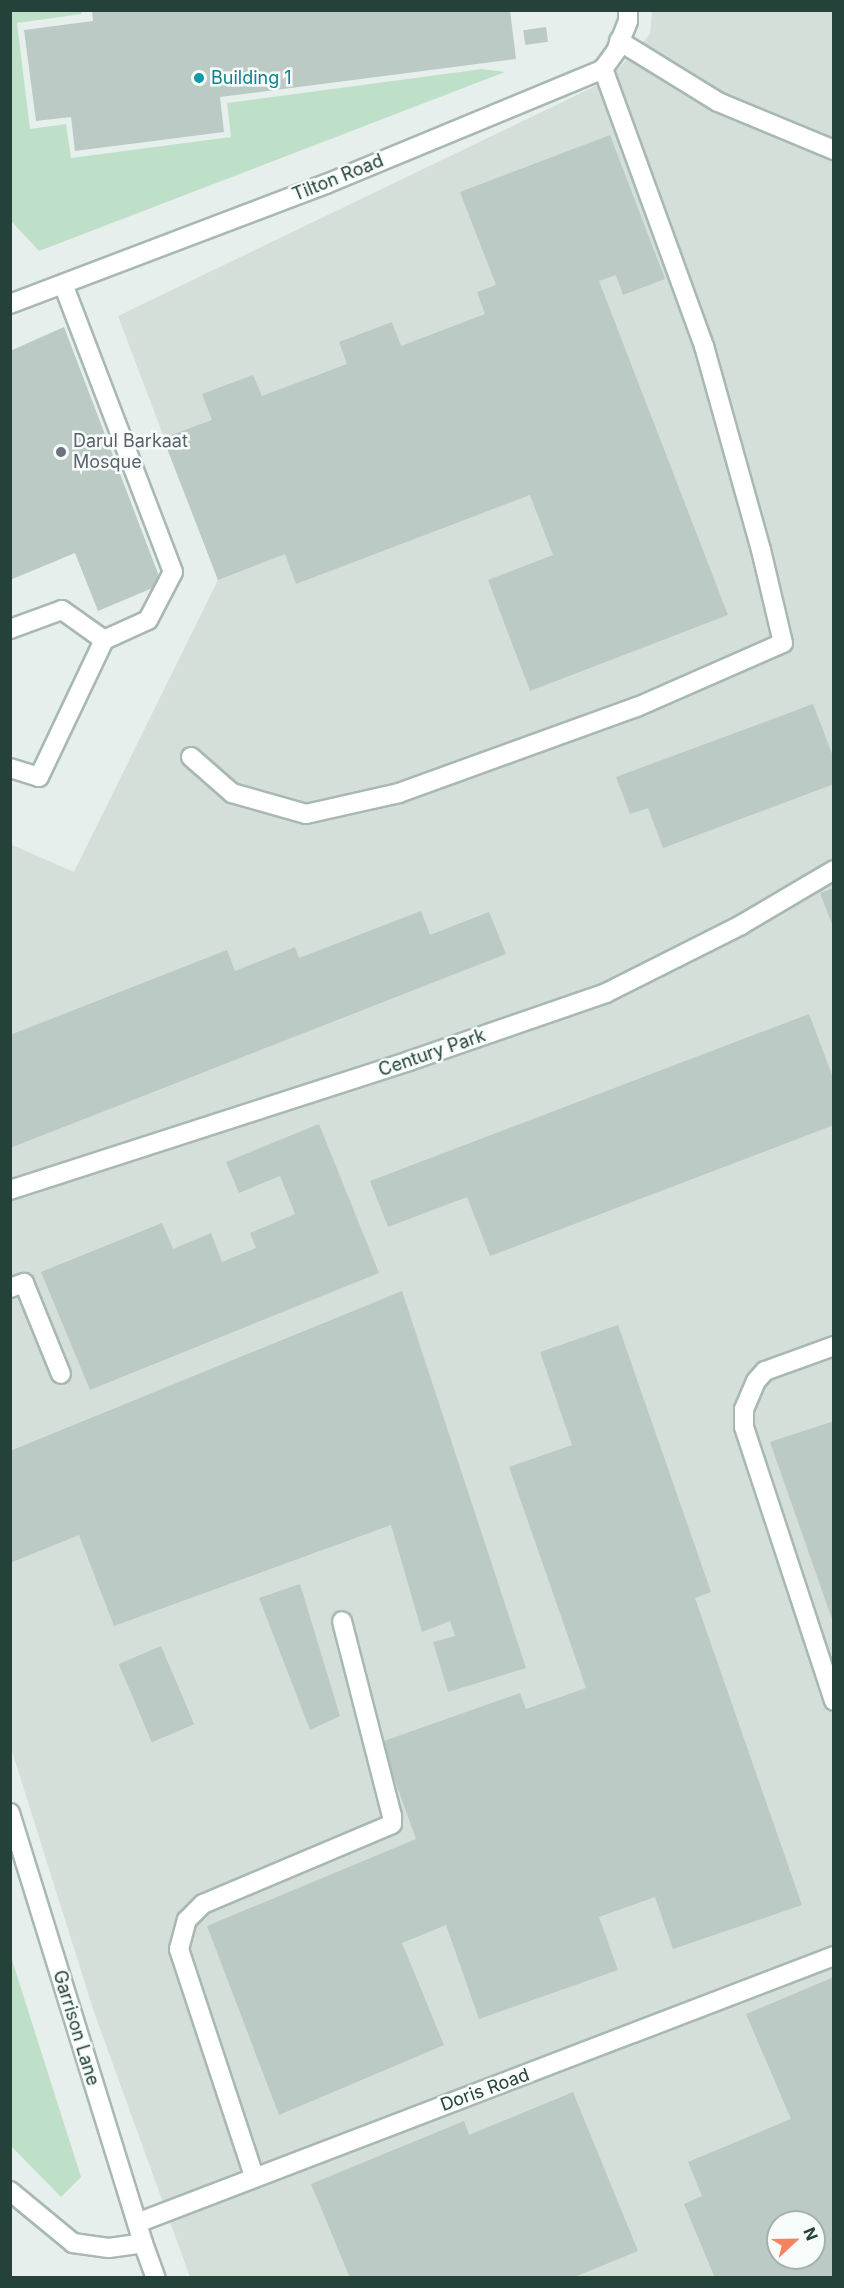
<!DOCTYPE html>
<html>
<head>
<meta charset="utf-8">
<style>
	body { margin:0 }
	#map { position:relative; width:844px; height:2288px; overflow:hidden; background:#e6efeb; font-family:Inter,sans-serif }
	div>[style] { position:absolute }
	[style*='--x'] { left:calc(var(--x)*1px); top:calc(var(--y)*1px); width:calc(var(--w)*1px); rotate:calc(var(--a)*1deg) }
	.built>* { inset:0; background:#d4dfda }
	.green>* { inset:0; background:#bfe0c8 }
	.building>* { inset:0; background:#bbcac4; transform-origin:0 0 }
	.roads { filter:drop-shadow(2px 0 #a8b8b2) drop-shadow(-2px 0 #a8b8b2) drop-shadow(0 2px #a8b8b2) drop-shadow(0 -2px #a8b8b2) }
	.service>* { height:18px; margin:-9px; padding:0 9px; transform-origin:9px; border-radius:9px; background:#fff }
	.minor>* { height:18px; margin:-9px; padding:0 9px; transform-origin:9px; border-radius:9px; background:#fff }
	.tertiary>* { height:18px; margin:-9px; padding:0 9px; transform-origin:9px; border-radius:9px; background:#fff }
	.secondary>* { height:18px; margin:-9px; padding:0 9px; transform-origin:9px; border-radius:9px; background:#fff }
	.dots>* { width:16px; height:16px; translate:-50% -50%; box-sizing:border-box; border:3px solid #f7fbf9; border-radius:50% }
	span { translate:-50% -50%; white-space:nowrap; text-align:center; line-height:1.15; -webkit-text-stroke:5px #f7fbf9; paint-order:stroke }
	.culture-label { font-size:18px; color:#0d838f }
	.left { translate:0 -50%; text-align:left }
	.street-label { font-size:18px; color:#24423a }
	.worship-label { font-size:18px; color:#5b616d }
	.frame { position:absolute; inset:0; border:12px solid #24423a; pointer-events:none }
	.north { position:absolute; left:766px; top:2210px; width:60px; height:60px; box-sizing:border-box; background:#f7fbf9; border:2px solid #a3b1ad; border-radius:50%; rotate:68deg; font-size:16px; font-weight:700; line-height:24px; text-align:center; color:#24423a }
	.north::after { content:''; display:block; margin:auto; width:21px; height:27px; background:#f4845f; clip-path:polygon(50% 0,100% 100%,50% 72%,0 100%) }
</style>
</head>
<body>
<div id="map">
	<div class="built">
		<i style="clip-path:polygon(evenodd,652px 11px,833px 11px,833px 2277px,190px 2277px,94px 2012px,11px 1748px,10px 844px,74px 872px,218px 580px,118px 316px,608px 80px,650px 34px,652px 11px,778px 2222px,814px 2222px,814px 2258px,778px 2258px,778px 2222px)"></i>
	</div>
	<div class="green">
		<i style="clip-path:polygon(11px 10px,81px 11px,82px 14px,17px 23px,30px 129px,66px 124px,71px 158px,231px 137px,227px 103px,482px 69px,505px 72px,39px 251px,11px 221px)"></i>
		<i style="clip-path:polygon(11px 1957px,81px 2177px,61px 2197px,11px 2146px)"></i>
	</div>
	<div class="building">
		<i style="clip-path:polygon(92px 10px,510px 10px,516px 59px,220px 97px,224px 132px,75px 151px,71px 117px,36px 121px,24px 30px,93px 21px)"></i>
		<i style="left:546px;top:27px;width:15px;height:23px;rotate:82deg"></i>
		<i style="clip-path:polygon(610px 135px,665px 279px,623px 295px,616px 275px,599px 281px,728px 615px,530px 691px,488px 580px,553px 555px,530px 495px,296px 584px,285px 554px,218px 580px,163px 438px,212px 420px,202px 394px,253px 375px,262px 396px,347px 364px,339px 342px,392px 322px,401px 346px,485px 314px,477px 292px,496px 285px,460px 192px)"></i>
		<i style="clip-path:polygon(64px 327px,162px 584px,98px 611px,75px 553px,10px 580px,10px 351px)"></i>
		<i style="clip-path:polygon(813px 704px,834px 759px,834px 784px,663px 848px,648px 808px,630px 814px,616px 777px)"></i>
		<i style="clip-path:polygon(834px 888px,834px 927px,833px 927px,820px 893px)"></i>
		<i style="clip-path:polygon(421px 911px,430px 935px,489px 912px,506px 954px,10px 1148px,10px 1035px,227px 950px,235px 971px,295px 947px,299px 958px)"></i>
		<i style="clip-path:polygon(809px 1014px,834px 1080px,834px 1125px,490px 1256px,467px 1197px,388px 1227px,370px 1181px)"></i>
		<i style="clip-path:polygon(319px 1124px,379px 1273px,90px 1390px,41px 1272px,162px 1223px,173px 1249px,211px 1233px,222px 1262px,256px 1248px,250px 1233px,295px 1214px,280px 1176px,239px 1193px,226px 1162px)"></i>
		<i style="clip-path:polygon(402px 1291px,526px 1668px,448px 1692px,433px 1642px,455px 1636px,450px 1621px,422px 1632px,391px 1525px,114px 1626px,79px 1535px,10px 1563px,10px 1451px)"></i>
		<i style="clip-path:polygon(618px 1325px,711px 1592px,695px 1598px,802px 1905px,673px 1949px,655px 1897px,599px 1917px,618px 1970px,479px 2019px,446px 1925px,402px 1943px,444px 2045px,279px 2115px,207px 1926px,416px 1839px,381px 1742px,520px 1693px,526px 1709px,586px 1688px,509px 1467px,572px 1445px,540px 1352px)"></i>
		<i style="clip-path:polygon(834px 1421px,834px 1622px,833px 1622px,770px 1442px)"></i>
		<i style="clip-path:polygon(300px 1584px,340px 1716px,310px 1730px,259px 1598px)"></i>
		<i style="left:161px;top:1646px;width:85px;height:46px;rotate:67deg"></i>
		<i style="clip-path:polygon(evenodd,834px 1977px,834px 2278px,715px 2278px,684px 2204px,702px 2196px,688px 2162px,791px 2119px,746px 2014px,834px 1977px,778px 2222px,814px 2222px,814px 2258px,778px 2258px,778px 2222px)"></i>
		<i style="clip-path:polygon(573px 2092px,638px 2251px,572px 2278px,350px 2278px,311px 2184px,464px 2121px,469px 2135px)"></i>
	</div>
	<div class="roads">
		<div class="service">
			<i style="--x:619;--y:41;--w:116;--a:31.6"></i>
			<i style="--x:718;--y:102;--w:126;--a:22.5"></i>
			<i style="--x:10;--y:629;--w:55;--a:-20.1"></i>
			<i style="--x:62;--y:610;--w:52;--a:35.5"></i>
			<i style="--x:191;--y:757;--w:55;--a:41.3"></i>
			<i style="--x:232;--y:793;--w:77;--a:15.8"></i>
			<i style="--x:306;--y:814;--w:95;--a:-12.7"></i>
			<i style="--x:399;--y:793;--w:253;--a:-19.9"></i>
			<i style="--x:637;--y:707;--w:159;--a:-23.7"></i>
			<i style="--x:783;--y:643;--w:96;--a:-103.3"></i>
			<i style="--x:761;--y:550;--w:212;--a:-105.6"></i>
			<i style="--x:704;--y:346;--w:295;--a:-110"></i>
			<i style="--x:10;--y:768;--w:30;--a:17"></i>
			<i style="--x:39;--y:777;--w:152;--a:-64.6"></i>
			<i style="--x:104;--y:640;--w:48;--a:-24.4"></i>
			<i style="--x:148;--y:620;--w:54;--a:-62.5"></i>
			<i style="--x:173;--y:572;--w:308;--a:-110.9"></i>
			<i style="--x:10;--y:1190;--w:419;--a:-17.9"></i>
			<i style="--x:409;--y:1061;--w:208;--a:-19"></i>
			<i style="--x:606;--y:993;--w:151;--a:-26.7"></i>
			<i style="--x:741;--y:925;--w:108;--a:-30.6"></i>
			<i style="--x:10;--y:1288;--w:15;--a:-20"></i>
			<i style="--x:24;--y:1283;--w:98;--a:67.9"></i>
			<i style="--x:834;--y:1346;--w:73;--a:160.1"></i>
			<i style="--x:765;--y:1371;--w:13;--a:132"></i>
			<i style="--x:756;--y:1381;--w:30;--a:113"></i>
			<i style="--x:744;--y:1409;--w:18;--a:90"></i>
			<i style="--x:744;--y:1427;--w:288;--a:71.8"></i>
			<i style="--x:254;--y:2176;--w:239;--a:-108.3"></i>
			<i style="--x:179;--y:1949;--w:30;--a:-75"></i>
			<i style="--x:187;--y:1920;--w:23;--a:-45"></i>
			<i style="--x:203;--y:1904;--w:205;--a:-22.9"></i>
			<i style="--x:392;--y:1824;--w:8;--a:-90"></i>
			<i style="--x:392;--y:1816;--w:201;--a:-104.4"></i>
		</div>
		<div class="minor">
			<i style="--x:10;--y:304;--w:338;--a:-20.8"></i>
			<i style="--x:326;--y:184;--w:300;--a:-22.5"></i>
			<i style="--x:603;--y:69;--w:22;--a:-54"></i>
			<i style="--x:616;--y:51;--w:32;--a:-68"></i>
			<i style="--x:628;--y:21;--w:11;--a:-90"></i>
			<i style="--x:137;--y:2223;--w:746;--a:-20.96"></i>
		</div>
		<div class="tertiary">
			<i style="--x:10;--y:1813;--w:450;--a:72.8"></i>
		</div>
		<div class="secondary">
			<i style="--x:10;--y:2191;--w:82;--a:39.5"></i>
			<i style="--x:73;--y:2243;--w:36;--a:8"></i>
			<i style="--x:109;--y:2248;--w:34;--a:-8"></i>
			<i style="--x:143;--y:2243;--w:37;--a:70"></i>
		</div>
	</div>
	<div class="dots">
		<i style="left:199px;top:78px;background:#0f9aa8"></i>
		<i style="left:61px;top:452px;background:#6b7280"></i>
	</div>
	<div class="culture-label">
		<span class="left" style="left:211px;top:78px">Building 1</span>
	</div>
	<div class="street-label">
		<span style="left:338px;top:178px;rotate:-22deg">Tilton Road</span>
		<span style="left:432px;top:1053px;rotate:-19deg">Century Park</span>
		<span style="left:76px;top:2028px;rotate:73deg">Garrison Lane</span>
		<span style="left:485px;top:2090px;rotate:-20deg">Doris Road</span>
	</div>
	<div class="worship-label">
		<span class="left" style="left:73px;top:452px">Darul Barkaat<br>Mosque</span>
	</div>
	<div class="frame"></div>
	<div class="north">N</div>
</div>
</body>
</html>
